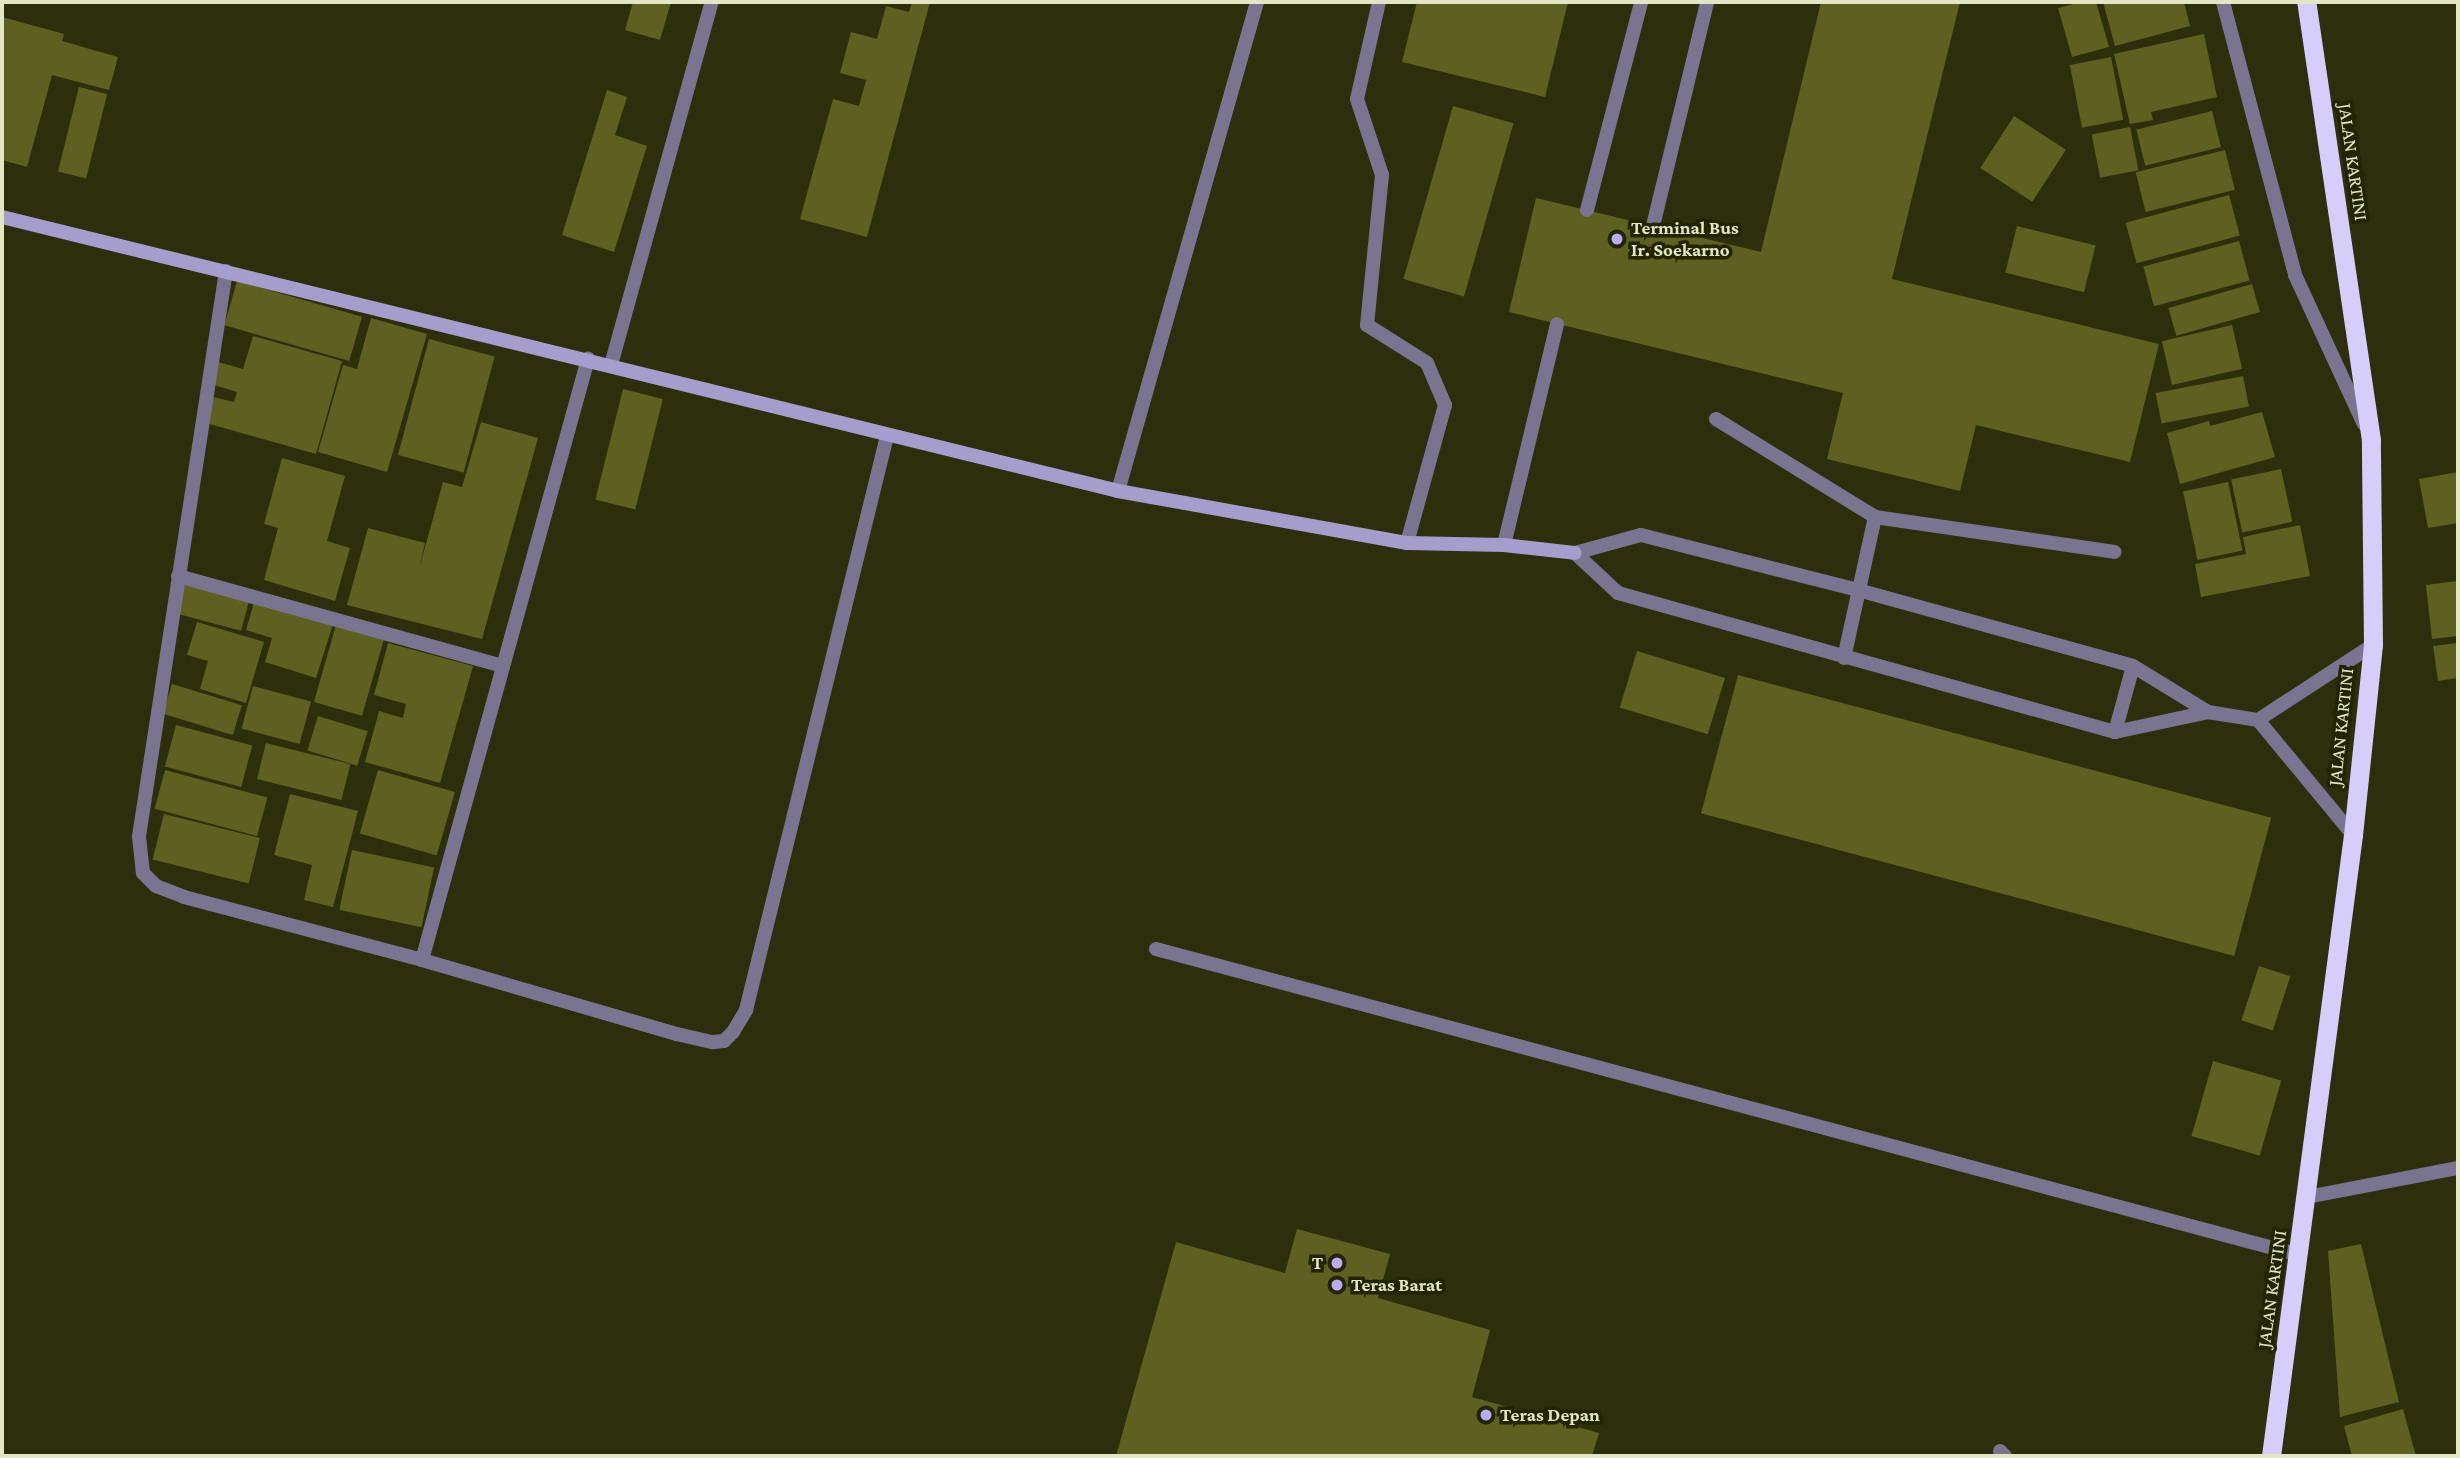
<!DOCTYPE html>
<html>
<head>
<meta charset="utf-8">
<style>
	body { margin:0 }
	#map { position:relative; width:2460px; height:1458px; overflow:hidden; background:#2d2f0c; font-family:"Crimson Pro",serif }
	div>[style] { position:absolute }
	[style*='--x'] { left:calc(var(--x)*1px); top:calc(var(--y)*1px); width:calc(var(--w)*1px); rotate:calc(var(--a)*1deg) }
	.building>* { inset:0; background:#5d601e; transform-origin:0 0 }
	.service>* { height:14px; margin:-7px; padding:0 7px; transform-origin:7px; border-radius:7px; background:#797591 }
	.minor>* { height:14px; margin:-7px; padding:0 7px; transform-origin:7px; border-radius:7px; background:#797591 }
	.tertiary>* { height:14px; margin:-7px; padding:0 7px; transform-origin:7px; border-radius:7px; background:#797591 }
	.secondary>* { height:14px; margin:-7px; padding:0 7px; transform-origin:7px; border-radius:7px; background:#a59dcb }
	.trunk>* { height:19px; margin:-9.5px; padding:0 9.5px; transform-origin:9.5px; border-radius:9.5px; background:#d6cefa }
	.dots>* { width:19px; height:19px; translate:-50% -50%; box-sizing:border-box; border:4px solid #232502; border-radius:50% }
	span { translate:-50% -50%; white-space:nowrap; text-align:center; line-height:1.15; -webkit-text-stroke:7px #232502; paint-order:stroke }
	.street-label { font-size:19px; color:#e2e6c5 }
	.poi-label { font-size:19px; color:#e2e6c5; font-weight:700 }
	.left { translate:0 -50%; text-align:left }
	.right { translate:-100% -50%; text-align:right }
	.frame { position:absolute; inset:0; border:4px solid #e2e6c5; pointer-events:none }
</style>
</head>
<body>
<div id="map">
	<div class="building">
		<i style="clip-path:polygon(633px 2px,671px 2px,660px 40px,625px 30px)"></i>
		<i style="clip-path:polygon(912px 2px,930px 2px,867px 237px,800px 219px,833px 99px,859px 106px,866px 80px,840px 73px,851px 32px,877px 39px,886px 6px,909px 12px)"></i>
		<i style="clip-path:polygon(1417px 2px,1568px 2px,1545px 97px,1402px 62px)"></i>
		<i style="clip-path:polygon(1821px 2px,1960px 2px,1892px 279px,2159px 344px,2130px 462px,1976px 425px,1960px 491px,1827px 459px,1843px 393px,1509px 312px,1536px 198px,1761px 252px)"></i>
		<i style="clip-path:polygon(2081px 2px,2096px 2px,2109px 47px,2072px 57px,2058px 8px)"></i>
		<i style="clip-path:polygon(2103px 2px,2184px 2px,2190px 26px,2115px 46px)"></i>
		<i style="clip-path:polygon(2px 17px,64px 34px,62px 41px,118px 57px,109px 90px,52px 75px,27px 167px,2px 160px)"></i>
		<i style="clip-path:polygon(2204px 34px,2217px 97px,2151px 112px,2153px 120px,2130px 124px,2114px 54px)"></i>
		<i style="left:2111px;top:57px;width:64px;height:42px;rotate:79deg"></i>
		<i style="left:79px;top:87px;width:29px;height:87px;rotate:14deg"></i>
		<i style="clip-path:polygon(607px 90px,627px 97px,615px 135px,647px 146px,614px 252px,562px 235px)"></i>
		<i style="left:1453px;top:106px;width:63px;height:180px;rotate:16deg"></i>
		<i style="left:2212px;top:111px;width:37px;height:78px;rotate:76deg"></i>
		<i style="left:2014px;top:116px;width:62px;height:62px;rotate:33deg"></i>
		<i style="left:2130px;top:127px;width:44px;height:39px;rotate:79deg"></i>
		<i style="left:2225px;top:150px;width:41px;height:92px;rotate:76deg"></i>
		<i style="left:2229px;top:195px;width:42px;height:107px;rotate:75deg"></i>
		<i style="left:2017px;top:226px;width:81px;height:48px;rotate:14deg"></i>
		<i style="left:2239px;top:241px;width:41px;height:99px;rotate:75deg"></i>
		<i style="left:237px;top:281px;width:130px;height:46px;rotate:16deg"></i>
		<i style="left:2252px;top:284px;width:29px;height:87px;rotate:74deg"></i>
		<i style="clip-path:polygon(371px 318px,427px 334px,387px 472px,318px 452px,343px 365px,357px 369px)"></i>
		<i style="left:2232px;top:325px;width:45px;height:72px;rotate:77deg"></i>
		<i style="clip-path:polygon(253px 336px,342px 361px,316px 454px,206px 423px,213px 397px,234px 402px,237px 392px,211px 384px,218px 362px,243px 369px)"></i>
		<i style="left:429px;top:339px;width:68px;height:120px;rotate:15deg"></i>
		<i style="left:2243px;top:376px;width:31px;height:89px;rotate:79deg"></i>
		<i style="left:623px;top:389px;width:41px;height:114px;rotate:14deg"></i>
		<i style="clip-path:polygon(2262px 412px,2275px 457px,2180px 484px,2167px 433px,2209px 421px,2210px 426px)"></i>
		<i style="clip-path:polygon(481px 422px,538px 438px,482px 639px,347px 605px,368px 528px,425px 543px,419px 569px,443px 482px,462px 487px)"></i>
		<i style="clip-path:polygon(282px 458px,345px 476px,327px 541px,350px 548px,335px 601px,264px 580px,278px 528px,264px 524px)"></i>
		<i style="left:2281px;top:469px;width:54px;height:51px;rotate:78deg"></i>
		<i style="clip-path:polygon(2458px 472px,2458px 523px,2428px 528px,2419px 479px)"></i>
		<i style="left:2228px;top:482px;width:70px;height:46px;rotate:78deg"></i>
		<i style="clip-path:polygon(2300px 525px,2310px 576px,2201px 597px,2195px 564px,2246px 554px,2243px 537px)"></i>
		<i style="left:183px;top:581px;width:69px;height:33px;rotate:15deg"></i>
		<i style="clip-path:polygon(2458px 581px,2458px 636px,2432px 639px,2426px 585px)"></i>
		<i style="clip-path:polygon(255px 599px,333px 624px,316px 678px,265px 662px,272px 638px,246px 630px)"></i>
		<i style="clip-path:polygon(197px 622px,264px 642px,246px 703px,200px 689px,208px 661px,187px 655px)"></i>
		<i style="left:336px;top:625px;width:50px;height:80px;rotate:16deg"></i>
		<i style="clip-path:polygon(388px 643px,473px 666px,440px 783px,365px 762px,379px 711px,403px 718px,406px 704px,374px 695px)"></i>
		<i style="clip-path:polygon(2458px 643px,2458px 678px,2438px 681px,2433px 646px)"></i>
		<i style="left:1637px;top:651px;width:92px;height:59px;rotate:17deg"></i>
		<i style="left:1738px;top:675px;width:552px;height:143px;rotate:15deg"></i>
		<i style="left:172px;top:684px;width:73px;height:31px;rotate:17deg"></i>
		<i style="left:253px;top:686px;width:60px;height:44px;rotate:15deg"></i>
		<i style="left:318px;top:716px;width:52px;height:36px;rotate:17deg"></i>
		<i style="left:176px;top:725px;width:79px;height:43px;rotate:15deg"></i>
		<i style="left:266px;top:743px;width:87px;height:37px;rotate:14deg"></i>
		<i style="left:165px;top:770px;width:106px;height:40px;rotate:15deg"></i>
		<i style="left:378px;top:770px;width:80px;height:66px;rotate:16deg"></i>
		<i style="clip-path:polygon(290px 794px,358px 811px,333px 907px,304px 900px,312px 865px,274px 855px)"></i>
		<i style="left:164px;top:814px;width:99px;height:47px;rotate:14deg"></i>
		<i style="left:352px;top:850px;width:84px;height:61px;rotate:12deg"></i>
		<i style="left:2259px;top:966px;width:33px;height:57px;rotate:18deg"></i>
		<i style="left:2213px;top:1061px;width:71px;height:78px;rotate:16deg"></i>
		<i style="clip-path:polygon(1297px 1229px,1390px 1254px,1378px 1298px,1490px 1330px,1472px 1397px,1599px 1433px,1592px 1456px,1116px 1456px,1176px 1242px,1285px 1273px)"></i>
		<i style="clip-path:polygon(2361px 1244px,2399px 1402px,2340px 1417px,2328px 1251px)"></i>
		<i style="clip-path:polygon(2403px 1409px,2416px 1456px,2352px 1456px,2344px 1426px)"></i>
	</div>
	<div class="service">
		<i style="--x:1379;--y:2;--w:99;--a:102.8"></i>
		<i style="--x:1357;--y:99;--w:80;--a:71.8"></i>
		<i style="--x:1382;--y:175;--w:151;--a:95.7"></i>
		<i style="--x:1367;--y:325;--w:71;--a:32.3"></i>
		<i style="--x:1427;--y:363;--w:46;--a:66.8"></i>
		<i style="--x:1445;--y:405;--w:143;--a:105.4"></i>
		<i style="--x:1587;--y:210;--w:215;--a:-75.4"></i>
		<i style="--x:1653;--y:226;--w:230;--a:-76.4"></i>
		<i style="--x:1716;--y:419;--w:187;--a:31.6"></i>
		<i style="--x:1504;--y:545;--w:227;--a:-76.5"></i>
		<i style="--x:1844;--y:658;--w:144;--a:-77.6"></i>
		<i style="--x:1875;--y:517;--w:242;--a:8.3"></i>
		<i style="--x:2307;--y:1197;--w:154;--a:-10.9"></i>
		<i style="--x:2000;--y:1451;--w:7;--a:45"></i>
	</div>
	<div class="minor">
		<i style="--x:2223;--y:2;--w:282;--a:75.2"></i>
		<i style="--x:2295;--y:275;--w:164;--a:65.2"></i>
		<i style="--x:226;--y:271;--w:572;--a:98.75"></i>
		<i style="--x:139;--y:836;--w:37;--a:84"></i>
		<i style="--x:143;--y:873;--w:18;--a:45"></i>
		<i style="--x:156;--y:886;--w:30;--a:21"></i>
		<i style="--x:184;--y:897;--w:246;--a:14.8"></i>
		<i style="--x:422;--y:960;--w:624;--a:-74.56"></i>
		<i style="--x:611;--y:365;--w:377;--a:-74.5"></i>
		<i style="--x:178;--y:576;--w:337;--a:15.5"></i>
		<i style="--x:1156;--y:949;--w:1184;--a:14.98"></i>
		<i style="--x:422;--y:960;--w:266;--a:16.2"></i>
		<i style="--x:677;--y:1034;--w:37;--a:13"></i>
		<i style="--x:713;--y:1042;--w:11;--a:-5"></i>
		<i style="--x:724;--y:1041;--w:13;--a:-45"></i>
		<i style="--x:733;--y:1032;--w:26;--a:-59"></i>
		<i style="--x:746;--y:1010;--w:591;--a:-76.2"></i>
	</div>
	<div class="tertiary">
		<i style="--x:1118;--y:491;--w:508;--a:-74.13"></i>
		<i style="--x:1575;--y:553;--w:59;--a:42.9"></i>
		<i style="--x:1618;--y:593;--w:516;--a:15.63"></i>
		<i style="--x:2115;--y:732;--w:95;--a:-12.1"></i>
		<i style="--x:2208;--y:712;--w:51;--a:9.1"></i>
		<i style="--x:2258;--y:720;--w:137;--a:-33.1"></i>
		<i style="--x:1575;--y:553;--w:68;--a:-15.3"></i>
		<i style="--x:1641;--y:535;--w:224;--a:14.2"></i>
		<i style="--x:1858;--y:590;--w:285;--a:15.4"></i>
		<i style="--x:2133;--y:666;--w:88;--a:31.5"></i>
		<i style="--x:2258;--y:720;--w:149;--a:50.4"></i>
		<i style="--x:2115;--y:732;--w:68;--a:-74.7"></i>
	</div>
	<div class="secondary">
		<i style="--x:2;--y:217;--w:1149;--a:13.79"></i>
		<i style="--x:1118;--y:491;--w:294;--a:10.2"></i>
		<i style="--x:1407;--y:543;--w:97;--a:1.2"></i>
		<i style="--x:1504;--y:545;--w:71;--a:6.4"></i>
	</div>
	<div class="trunk">
		<i style="--x:2271;--y:1456;--w:626;--a:-82.48"></i>
		<i style="--x:2353;--y:835;--w:191;--a:-84"></i>
		<i style="--x:2373;--y:645;--w:205;--a:-90.6"></i>
		<i style="--x:2371;--y:440;--w:443;--a:-98.4"></i>
	</div>
	<div class="dots">
		<i style="left:1617px;top:239px;background:#b9abf7"></i>
		<i style="left:1337px;top:1263px;background:#b9abf7"></i>
		<i style="left:1337px;top:1285px;background:#b9abf7"></i>
		<i style="left:1486px;top:1415px;background:#b9abf7"></i>
	</div>
	<div class="street-label">
		<span style="left:2353px;top:162px;rotate:82deg">JALAN KARTINI</span>
		<span style="left:2341px;top:727px;rotate:-84deg">JALAN KARTINI</span>
		<span style="left:2272px;top:1289px;rotate:-82deg">JALAN KARTINI</span>
	</div>
	<div class="poi-label">
		<span class="left" style="left:1631px;top:239px">Terminal Bus<br>Ir. Soekarno</span>
		<span class="right" style="left:1323px;top:1263px">T</span>
		<span class="left" style="left:1351px;top:1285px">Teras Barat</span>
		<span class="left" style="left:1500px;top:1415px">Teras Depan</span>
	</div>
	<div class="frame"></div>
</div>
</body>
</html>
